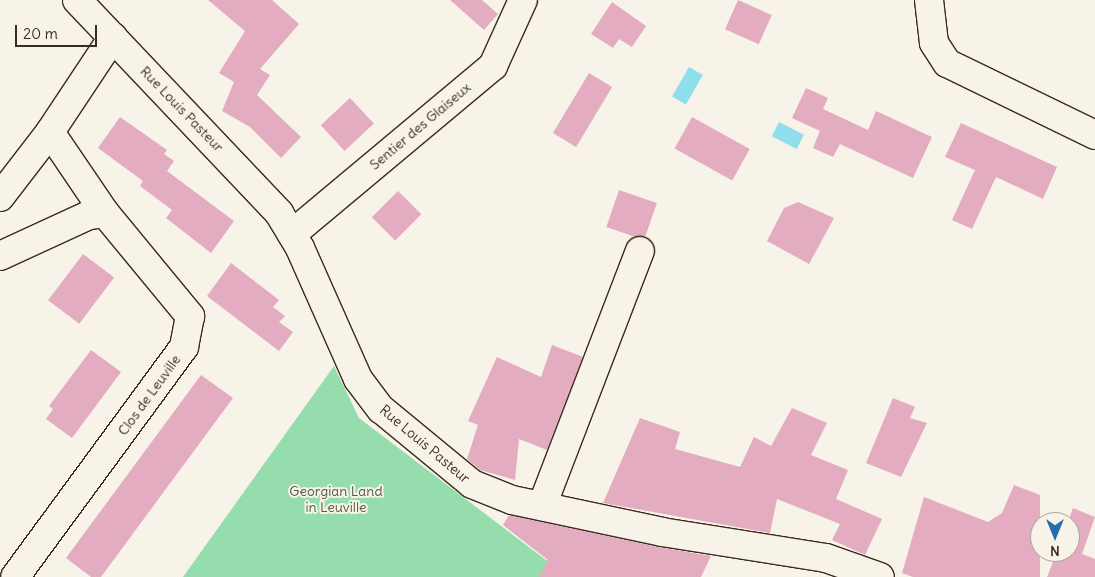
<!DOCTYPE html>
<html>
<head>
<meta charset="utf-8">
<style>
	body { margin:0 }
	#map { position:relative; width:1095px; height:577px; overflow:hidden; background:#f7f3e8; font-family:Delius,sans-serif }
	div>[style] { position:absolute }
	[style*='--x'] { left:calc(var(--x)*1px); top:calc(var(--y)*1px); width:calc(var(--w)*1px); rotate:calc(var(--a)*1deg) }
	.green>* { inset:0; background:#95ddac }
	.water>* { inset:0; background:#8edeeb; transform-origin:0 0 }
	.building>* { inset:0; background:#e3acc1; transform-origin:0 0 }
	.roads { filter:drop-shadow(1px 0 #3b2a1e) drop-shadow(-1px 0 #3b2a1e) drop-shadow(0 1px #3b2a1e) drop-shadow(0 -1px #3b2a1e) }
	.minor>* { height:28px; margin:-14px; padding:0 14px; transform-origin:14px; border-radius:14px; background:#f7f3e8 }
	span { translate:-50% -50%; white-space:nowrap; text-align:center; line-height:1.15; -webkit-text-stroke:4px #f7f3e8; paint-order:stroke }
	.street-label { font-size:14px; color:#3b2a1e }
	.park-label { font-size:14px; color:#525742 }
	.north { position:absolute; left:1030px; top:512px; width:50px; height:50px; box-sizing:border-box; background:#f7f3e8; border:1px solid #aca397; border-radius:50%; rotate:180deg; font-size:14px; font-weight:700; line-height:20px; text-align:center; color:#3b2a1e }
	.north::after { content:''; display:block; margin:auto; width:18px; height:22px; background:#1f6fb2; clip-path:polygon(50% 0,100% 100%,50% 72%,0 100%) }
	.scale { position:absolute; left:15px; top:25px; width:82px; height:22px; box-sizing:border-box; border:2px solid #3b2a1e; border-top:0; padding-left:6px; font-size:15px; line-height:18px; white-space:nowrap; color:#3b2a1e; -webkit-text-stroke:4px #f7f3e8; paint-order:stroke }
</style>
</head>
<body>
<div id="map">
	<div class="green">
		<i style="clip-path:polygon(334px 366px,359px 418px,546px 560px,584px 577px,183px 577px)"></i>
	</div>
	<div class="water">
		<i style="left:689px;top:67px;width:16px;height:34px;rotate:30deg"></i>
		<i style="left:779px;top:122px;width:28px;height:16px;rotate:27deg"></i>
	</div>
	<div class="building">
		<i style="clip-path:polygon(208px 0,272px 0,299px 24px,260px 69px,270px 75px,257px 95px,301px 137px,281px 158px,250px 127px,222px 111px,234px 82px,219px 73px,245px 31px)"></i>
		<i style="clip-path:polygon(450px 0,482px 0,498px 14px,484px 30px)"></i>
		<i style="left:738px;top:0;width:37px;height:32px;rotate:24deg"></i>
		<i style="clip-path:polygon(612px 2px,646px 26px,632px 47px,619px 39px,613px 48px,591px 34px)"></i>
		<i style="left:589px;top:73px;width:27px;height:70px;rotate:31deg"></i>
		<i style="clip-path:polygon(806px 88px,828px 98px,823px 109px,868px 130px,876px 111px,932px 137px,913px 178px,840px 144px,833px 157px,813px 148px,820px 131px,792px 118px)"></i>
		<i style="left:350px;top:98px;width:35px;height:40px;rotate:47deg"></i>
		<i style="clip-path:polygon(120px 117px,167px 150px,164px 154px,174px 161px,167px 171px,234px 221px,211px 253px,166px 218px,172px 210px,140px 186px,143px 181px,98px 148px)"></i>
		<i style="left:692px;top:117px;width:66px;height:36px;rotate:29deg"></i>
		<i style="clip-path:polygon(961px 123px,1057px 167px,1043px 199px,996px 177px,972px 229px,952px 220px,975px 170px,945px 157px)"></i>
		<i style="left:619px;top:190px;width:40px;height:39px;rotate:19deg"></i>
		<i style="left:398px;top:191px;width:33px;height:37px;rotate:45deg"></i>
		<i style="clip-path:polygon(798px 202px,834px 218px,809px 264px,767px 241px,784px 208px)"></i>
		<i style="left:83px;top:254px;width:39px;height:58px;rotate:37deg"></i>
		<i style="clip-path:polygon(231px 263px,279px 300px,273px 307px,285px 316px,279px 322px,293px 332px,279px 351px,207px 296px)"></i>
		<i style="clip-path:polygon(552px 345px,583px 357px,547px 450px,519px 439px,515px 480px,480px 470px,467px 459px,478px 425px,468px 421px,497px 357px,541px 377px)"></i>
		<i style="clip-path:polygon(91px 350px,121px 372px,72px 438px,46px 419px,53px 409px,49px 406px)"></i>
		<i style="clip-path:polygon(201px 375px,233px 398px,101px 577px,91px 577px,66px 558px)"></i>
		<i style="clip-path:polygon(893px 398px,915px 407px,910px 418px,927px 423px,901px 477px,866px 463px)"></i>
		<i style="clip-path:polygon(792px 408px,827px 423px,811px 455px,848px 470px,836px 499px,882px 519px,865px 555px,832px 540px,840px 524px,777px 499px,770px 533px,603px 503px,640px 418px,680px 432px,675px 449px,740px 467px,754px 437px,771px 446px)"></i>
		<i style="clip-path:polygon(1014px 485px,1040px 495px,1040px 577px,913px 577px,902px 573px,924px 497px,988px 522px,1002px 513px)"></i>
		<i style="clip-path:polygon(1073px 508px,1095px 517px,1082px 554px,1095px 559px,1095px 577px,1047px 577px,1057px 552px,1070px 552px,1068px 522px)"></i>
		<i style="clip-path:polygon(509px 515px,659px 547px,711px 556px,701px 577px,539px 577px,548px 560px,503px 525px)"></i>
	</div>
	<div class="roads">
		<div class="minor">
			<i style="--x:77;--y:0;--w:294;--a:46.5"></i>
			<i style="--x:279;--y:213;--w:41;--a:59"></i>
			<i style="--x:300;--y:248;--w:143;--a:66.1"></i>
			<i style="--x:358;--y:379;--w:38;--a:53"></i>
			<i style="--x:381;--y:409;--w:118;--a:39.5"></i>
			<i style="--x:472;--y:484;--w:43;--a:21.8"></i>
			<i style="--x:512;--y:500;--w:153;--a:12"></i>
			<i style="--x:662;--y:532;--w:166;--a:9"></i>
			<i style="--x:826;--y:558;--w:57;--a:19.4"></i>
			<i style="--x:929;--y:0;--w:43;--a:83.4"></i>
			<i style="--x:934;--y:43;--w:24;--a:57"></i>
			<i style="--x:947;--y:63;--w:165;--a:25.9"></i>
			<i style="--x:50;--y:132;--w:98;--a:55.8"></i>
			<i style="--x:0;--y:197;--w:82;--a:-52.4"></i>
			<i style="--x:50;--y:132;--w:114;--a:-56.4"></i>
			<i style="--x:292;--y:234;--w:262;--a:-39.9"></i>
			<i style="--x:493;--y:66;--w:72;--a:-65.6"></i>
			<i style="--x:0;--y:256;--w:98;--a:-24.7"></i>
			<i style="--x:89;--y:215;--w:16;--a:-7"></i>
			<i style="--x:105;--y:213;--w:134;--a:50.5"></i>
			<i style="--x:190;--y:316;--w:32;--a:101"></i>
			<i style="--x:184;--y:347;--w:285;--a:126.3"></i>
			<i style="--x:542;--y:506;--w:273;--a:-69"></i>
		</div>
	</div>
	<div class="street-label">
		<span style="left:182px;top:109px;rotate:46deg">Rue Louis Pasteur</span>
		<span style="left:420px;top:126px;rotate:-40deg">Sentier des Glaiseux</span>
		<span style="left:149px;top:395px;rotate:-54deg">Clos de Leuville</span>
		<span style="left:425px;top:444px;rotate:40deg">Rue Louis Pasteur</span>
	</div>
	<div class="park-label">
		<span style="left:336px;top:499px">Georgian Land<br>in Leuville</span>
	</div>
	<div class="north">N</div>
	<div class="scale">20 m</div>
</div>
</body>
</html>
